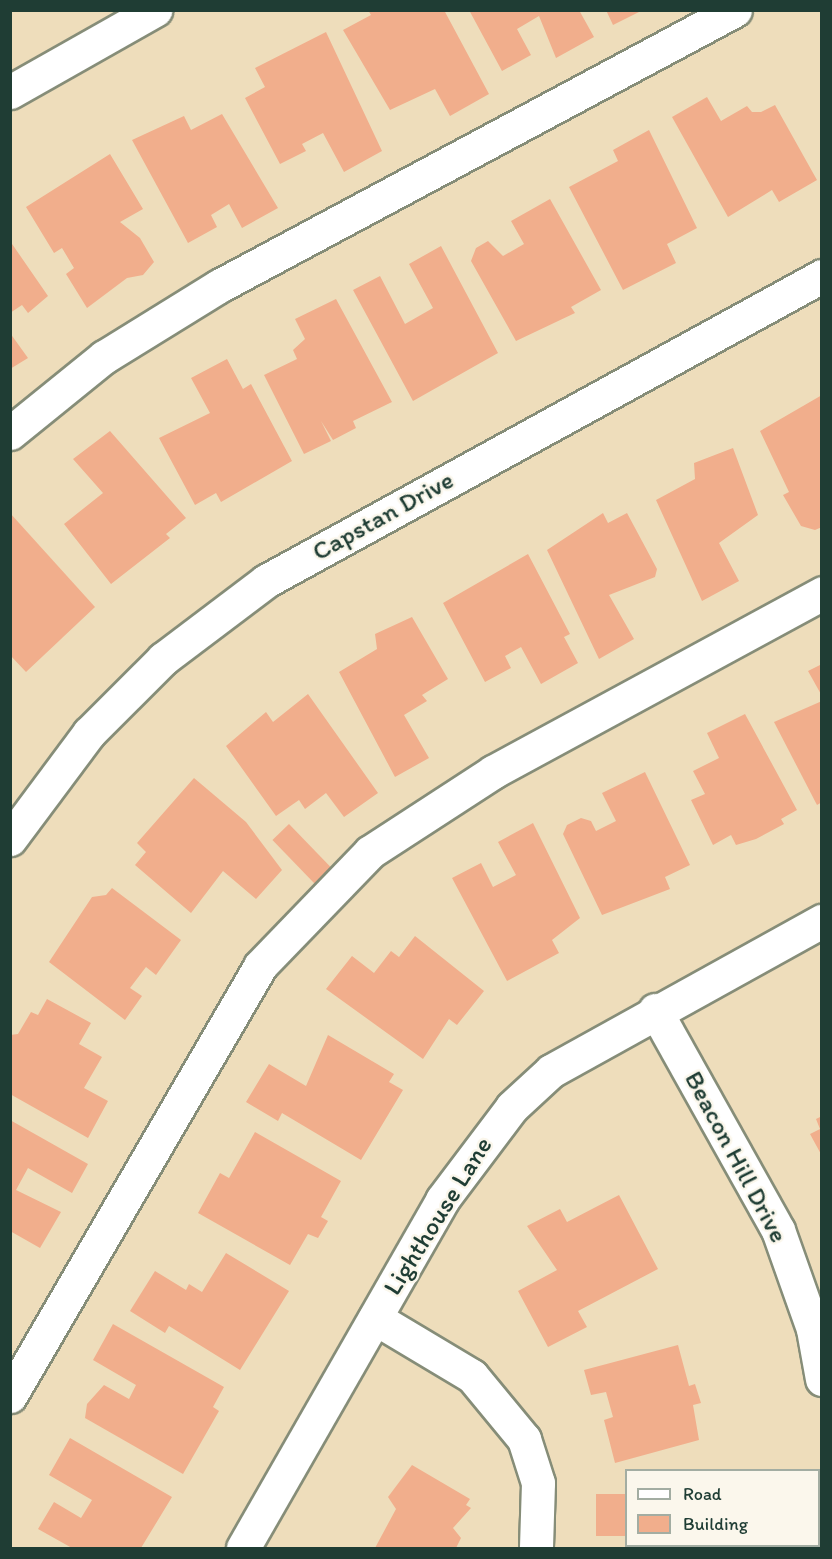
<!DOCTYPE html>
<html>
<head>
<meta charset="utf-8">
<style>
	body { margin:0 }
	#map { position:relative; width:832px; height:1559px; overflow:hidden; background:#edb; font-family:Itim,sans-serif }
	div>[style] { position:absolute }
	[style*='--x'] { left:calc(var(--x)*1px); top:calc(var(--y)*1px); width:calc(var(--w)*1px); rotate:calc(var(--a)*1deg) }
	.building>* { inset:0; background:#f1ae8c; transform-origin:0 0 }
	.roads { filter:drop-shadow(2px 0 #868d78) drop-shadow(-2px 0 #868d78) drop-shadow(0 2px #868d78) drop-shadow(0 -2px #868d78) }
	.minor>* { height:33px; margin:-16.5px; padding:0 16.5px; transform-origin:16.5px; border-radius:16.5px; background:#fff }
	span { translate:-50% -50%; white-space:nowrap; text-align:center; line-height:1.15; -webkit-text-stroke:5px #fbf7ec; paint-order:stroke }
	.street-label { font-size:26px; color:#1f3d34 }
	.frame { position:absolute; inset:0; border:12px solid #1f3d34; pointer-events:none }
	.legend { position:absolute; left:625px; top:1469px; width:195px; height:78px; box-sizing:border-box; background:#fbf7ec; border:2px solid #a3ada2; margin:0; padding:8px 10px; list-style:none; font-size:18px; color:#1f3d34 }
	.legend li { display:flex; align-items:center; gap:12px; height:30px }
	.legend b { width:30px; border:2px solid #a3ada2 }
</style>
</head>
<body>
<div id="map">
	<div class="building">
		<i style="clip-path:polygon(368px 10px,444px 10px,489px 94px,450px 116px,435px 89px,390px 110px,343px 30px,371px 15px)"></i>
		<i style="clip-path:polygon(469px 10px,579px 10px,594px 37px,556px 58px,539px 16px,517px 29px,531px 55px,502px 71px)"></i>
		<i style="clip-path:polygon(606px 10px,643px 10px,613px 25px)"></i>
		<i style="clip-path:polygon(326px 32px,382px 151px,344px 172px,323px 133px,302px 144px,306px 151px,280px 164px,245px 98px,265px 87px,255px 68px)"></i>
		<i style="clip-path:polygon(707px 97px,721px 121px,747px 106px,752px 112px,761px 112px,775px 105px,817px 180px,779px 202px,772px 190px,728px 217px,672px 117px)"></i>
		<i style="clip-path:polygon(222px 114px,278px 208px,242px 228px,229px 204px,211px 215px,217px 227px,188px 243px,132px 140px,184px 116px,191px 130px)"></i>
		<i style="clip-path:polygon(649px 130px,697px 228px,667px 244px,676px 263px,623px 290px,569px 187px,618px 161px,613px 150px)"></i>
		<i style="clip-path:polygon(110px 154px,143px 209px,120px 222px,140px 238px,154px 262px,143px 275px,127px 278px,87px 308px,66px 274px,74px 268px,62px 248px,54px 253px,26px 207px)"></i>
		<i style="clip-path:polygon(550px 199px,601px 290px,571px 307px,575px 313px,516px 341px,471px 261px,476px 248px,488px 241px,503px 256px,524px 244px,511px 221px)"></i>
		<i style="clip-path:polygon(10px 241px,48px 296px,28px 313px,22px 305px,10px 313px)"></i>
		<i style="clip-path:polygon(441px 246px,498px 353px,413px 401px,353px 290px,380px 276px,405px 324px,433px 308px,409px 264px)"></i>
		<i style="clip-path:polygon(336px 299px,392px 402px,353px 421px,356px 428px,333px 440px,321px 421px,331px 441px,304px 454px,264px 375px,297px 359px,293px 350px,305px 339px,295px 319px)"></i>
		<i style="clip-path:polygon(10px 333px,28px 358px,10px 369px)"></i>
		<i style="clip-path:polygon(227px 359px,243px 389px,251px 384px,292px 461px,221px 502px,216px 493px,195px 505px,159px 438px,210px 413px,191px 378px)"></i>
		<i style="clip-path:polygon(822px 395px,822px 527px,815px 530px,801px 526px,783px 495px,789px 492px,760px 431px)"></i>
		<i style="clip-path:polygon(110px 431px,186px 518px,166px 534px,170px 538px,111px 584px,64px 524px,103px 493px,73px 459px)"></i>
		<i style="clip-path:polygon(733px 448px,758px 515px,719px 543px,739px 581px,702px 601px,656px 500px,695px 479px,694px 463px)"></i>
		<i style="clip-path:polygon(10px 513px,95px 607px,26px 672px,10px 655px)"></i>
		<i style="clip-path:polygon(603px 513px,608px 523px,627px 513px,657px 569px,655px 577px,609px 595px,634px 639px,599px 659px,547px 550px)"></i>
		<i style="clip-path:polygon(528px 554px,570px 634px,564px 637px,578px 663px,541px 684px,521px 647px,505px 656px,511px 668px,485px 682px,443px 603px)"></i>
		<i style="clip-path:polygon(412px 617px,448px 679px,422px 695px,427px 701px,404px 715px,429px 758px,395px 777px,339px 672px,377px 649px,375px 634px)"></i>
		<i style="clip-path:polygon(822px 664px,822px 696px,808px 671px)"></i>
		<i style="clip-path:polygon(308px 694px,378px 793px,344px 817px,326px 793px,305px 809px,299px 800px,276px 816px,226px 746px,266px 712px,273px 722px)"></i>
		<i style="clip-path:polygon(822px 701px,822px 802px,817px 805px,774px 722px)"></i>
		<i style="clip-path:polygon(745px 714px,797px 810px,781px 819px,784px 824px,756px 839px,736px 845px,731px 835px,713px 845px,691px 800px,705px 794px,693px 771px,719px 758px,707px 733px)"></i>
		<i style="clip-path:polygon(645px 772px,690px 865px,665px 877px,670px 889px,602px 915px,563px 834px,567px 825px,581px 818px,591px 821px,596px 831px,616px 821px,602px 793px)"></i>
		<i style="clip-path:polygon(194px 778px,246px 822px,282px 870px,256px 899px,223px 871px,191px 913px,135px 865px,146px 852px,137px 843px)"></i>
		<i style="clip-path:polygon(533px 823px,580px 918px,552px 940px,559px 953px,507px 981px,452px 878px,481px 863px,493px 887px,516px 875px,498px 842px)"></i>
		<i style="left:289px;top:824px;width:64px;height:23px;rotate:46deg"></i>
		<i style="clip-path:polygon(112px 888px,181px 940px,156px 975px,146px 967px,130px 988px,142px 996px,125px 1020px,49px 962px,92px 897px,106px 895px)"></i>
		<i style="clip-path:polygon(415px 936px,484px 991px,457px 1025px,449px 1019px,423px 1059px,326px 989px,352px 956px,374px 973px,391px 951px,399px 957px)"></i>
		<i style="clip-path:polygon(47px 999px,91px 1023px,79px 1044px,102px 1057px,84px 1088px,108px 1101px,88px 1138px,10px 1094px,10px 1035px,18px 1034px,31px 1012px,38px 1015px)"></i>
		<i style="clip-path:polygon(328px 1035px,394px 1074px,389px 1082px,403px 1090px,361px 1160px,282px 1113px,278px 1121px,246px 1102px,269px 1064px,306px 1086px)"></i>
		<i style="clip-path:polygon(822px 1116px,822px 1156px,810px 1134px,820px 1129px,816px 1119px)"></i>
		<i style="clip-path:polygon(10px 1120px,88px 1164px,72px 1193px,28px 1168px,16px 1190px,61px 1212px,40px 1248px,10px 1231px)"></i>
		<i style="clip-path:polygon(255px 1132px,341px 1181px,321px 1217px,328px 1221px,318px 1238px,308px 1234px,290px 1265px,198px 1213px,220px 1173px,229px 1178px)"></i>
		<i style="clip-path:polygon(619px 1195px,658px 1269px,578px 1311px,587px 1327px,548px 1347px,518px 1291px,557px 1270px,527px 1226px,560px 1209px,567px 1222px)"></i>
		<i style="clip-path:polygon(226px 1253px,289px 1291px,240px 1370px,169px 1326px,165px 1333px,130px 1311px,155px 1271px,186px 1290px,189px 1284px,202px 1292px)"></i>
		<i style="clip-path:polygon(113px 1324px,224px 1387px,213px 1407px,219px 1411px,183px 1474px,85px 1418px,87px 1404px,104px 1385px,129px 1399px,136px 1385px,93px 1360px)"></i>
		<i style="clip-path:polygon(678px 1345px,689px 1386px,695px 1384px,701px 1403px,693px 1405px,699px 1440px,615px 1463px,604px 1420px,613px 1417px,606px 1392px,591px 1395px,584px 1370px)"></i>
		<i style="clip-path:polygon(70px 1438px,172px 1497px,141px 1548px,72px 1548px,38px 1529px,54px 1502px,81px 1518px,92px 1500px,49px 1475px)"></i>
		<i style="clip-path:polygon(412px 1465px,470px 1499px,466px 1505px,471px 1508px,453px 1528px,461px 1538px,456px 1548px,375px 1548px,396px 1509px,388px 1497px)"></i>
		<i style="left:596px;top:1494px;width:30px;height:42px"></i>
		<i style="clip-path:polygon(625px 1546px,715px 1546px,625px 1548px)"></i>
	</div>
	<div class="roads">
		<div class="minor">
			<i style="--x:10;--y:92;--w:167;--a:-29.5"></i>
			<i style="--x:10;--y:433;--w:121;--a:-39"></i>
			<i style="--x:104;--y:357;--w:135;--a:-31.7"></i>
			<i style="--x:219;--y:286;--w:585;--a:-28.14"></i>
			<i style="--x:10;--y:839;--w:132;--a:-53.3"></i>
			<i style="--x:89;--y:733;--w:105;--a:-45"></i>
			<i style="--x:163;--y:659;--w:129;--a:-37.1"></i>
			<i style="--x:266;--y:581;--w:634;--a:-28.75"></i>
			<i style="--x:655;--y:1010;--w:252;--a:60.8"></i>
			<i style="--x:778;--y:1230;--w:105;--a:70.5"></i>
			<i style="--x:813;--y:1329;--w:51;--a:79.8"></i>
			<i style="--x:375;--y:1318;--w:113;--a:30.9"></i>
			<i style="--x:472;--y:1376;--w:82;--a:50.5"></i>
			<i style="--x:524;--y:1439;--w:46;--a:72.3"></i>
			<i style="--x:538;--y:1483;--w:65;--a:91.8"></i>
			<i style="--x:10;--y:1396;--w:497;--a:-59.8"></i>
			<i style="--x:260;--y:966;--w:158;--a:-46"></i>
			<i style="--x:370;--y:852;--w:147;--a:-33"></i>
			<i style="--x:493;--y:772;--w:375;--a:-28.5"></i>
			<i style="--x:243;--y:1548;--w:401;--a:-60.2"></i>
			<i style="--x:442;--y:1200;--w:116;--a:-53"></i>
			<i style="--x:512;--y:1107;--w:53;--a:-42.7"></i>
			<i style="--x:551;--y:1071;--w:310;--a:-29"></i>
		</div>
	</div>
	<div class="street-label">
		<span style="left:383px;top:516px;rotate:-29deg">Capstan Drive</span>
		<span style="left:736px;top:1157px;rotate:62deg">Beacon Hill Drive</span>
		<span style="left:438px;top:1216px;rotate:-58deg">Lighthouse Lane</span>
	</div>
	<div class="frame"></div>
	<ul class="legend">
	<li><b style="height:8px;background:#fff"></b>Road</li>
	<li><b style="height:16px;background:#f1ae8c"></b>Building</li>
	</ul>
</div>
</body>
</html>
